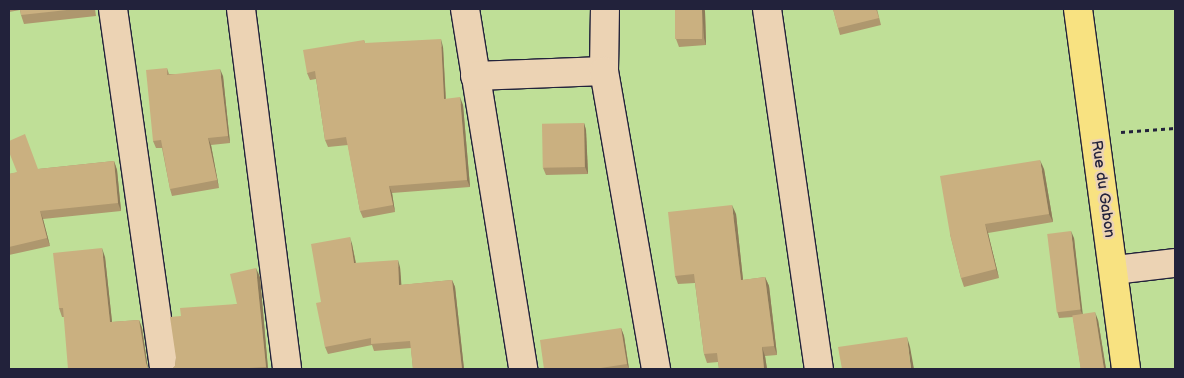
<!DOCTYPE html>
<html>
<head>
<meta charset="utf-8">
<style>
	body { margin:0 }
	#map { position:relative; width:1184px; height:378px; overflow:hidden; background:#ecd3b4; font-family:"Balsamiq Sans",sans-serif }
	div>[style] { position:absolute }
	[style*='--x'] { left:calc(var(--x)*1px); top:calc(var(--y)*1px); width:calc(var(--w)*1px); rotate:calc(var(--a)*1deg) }
	.green>* { inset:0; background:#bfdf97; transform-origin:0 0 }
	.path>* { height:3px; margin-top:-1.5px; transform-origin:0; background:repeating-linear-gradient(90deg,#22223b 0 4px,transparent 0 8px) }
	.roads { filter:drop-shadow(1px 0 #22223b) drop-shadow(-1px 0 #22223b) drop-shadow(0 1px #22223b) drop-shadow(0 -1px #22223b) }
	.minor>* { height:28px; margin:-14px; padding:0 14px; transform-origin:14px; border-radius:14px; background:#ecd3b4 }
	.highway>* { height:28px; margin:-14px; padding:0 14px; transform-origin:14px; border-radius:14px; background:#f8e281 }
	.wall>* { inset:0; background:#ae976e }
	.shaded-wall>* { inset:0; background:#8d7b5a }
	.building>* { inset:0; background:#cab080; transform-origin:0 0 }
	span { translate:-50% -50%; white-space:nowrap; text-align:center; line-height:1.15; -webkit-text-stroke:5px #ecd3b4; paint-order:stroke }
	.street-label { font-size:15px; color:#22223b }
	.frame { position:absolute; inset:0; border:10px solid #22223b; pointer-events:none }
</style>
</head>
<body>
<div id="map">
	<div class="green">
		<i style="left:9px;top:9px;width:1166px;height:360px"></i>
	</div>
	<div class="path">
		<i style="--x:1121;--y:132;--w:54;--a:-4.2"></i>
	</div>
	<div class="roads">
		<div class="minor">
			<i style="--x:113;--y:9;--w:364;--a:81.9"></i>
			<i style="--x:241;--y:9;--w:363;--a:82.7"></i>
			<i style="--x:465;--y:9;--w:365;--a:80.8"></i>
			<i style="--x:767;--y:9;--w:364;--a:81.8"></i>
			<i style="--x:604;--y:71;--w:62;--a:-89.1"></i>
			<i style="--x:475;--y:76;--w:129;--a:-2.2"></i>
			<i style="--x:604;--y:71;--w:303;--a:80.1"></i>
			<i style="--x:1115;--y:270;--w:60;--a:-6.7"></i>
		</div>
		<div class="highway">
			<i style="--x:1078;--y:9;--w:363;--a:82.4"></i>
		</div>
	</div>
	<div class="wall">
		<i style="clip-path:polygon(9px 9px,95px 9px,96px 16px,24px 24px,21px 15px,20px 10px,9px 12px)"></i>
		<i style="clip-path:polygon(675px 9px,704px 9px,705px 11px,706px 45px,679px 47px,676px 39px)"></i>
		<i style="clip-path:polygon(833px 9px,877px 9px,881px 25px,840px 35px)"></i>
		<i style="clip-path:polygon(364px 40px,365px 43px,443px 47px,446px 99px,463px 105px,470px 187px,392px 193px,395px 212px,363px 218px,360px 211px,348px 145px,328px 147px,325px 140px,316px 79px,310px 80px,307px 73px)"></i>
		<i style="clip-path:polygon(167px 68px,169px 74px,223px 76px,230px 143px,211px 145px,219px 188px,172px 196px,170px 189px,162px 148px,156px 148px,153px 141px)"></i>
		<i style="clip-path:polygon(584px 123px,586px 130px,588px 174px,546px 175px,543px 168px)"></i>
		<i style="clip-path:polygon(114px 161px,117px 170px,121px 211px,43px 219px,50px 246px,9px 255px,9px 174px,38px 169px)"></i>
		<i style="clip-path:polygon(1044px 169px,1053px 222px,988px 233px,999px 278px,964px 287px,961px 278px,950px 234px)"></i>
		<i style="clip-path:polygon(736px 214px,743px 280px,765px 277px,769px 286px,777px 355px,765px 356px,767px 369px,719px 369px,718px 362px,707px 363px,704px 354px,695px 283px,678px 284px,675px 276px)"></i>
		<i style="clip-path:polygon(1074px 238px,1082px 314px,1098px 320px,1106px 369px,1081px 369px,1073px 317px,1059px 318px,1057px 311px)"></i>
		<i style="clip-path:polygon(352px 244px,356px 263px,400px 267px,401px 285px,452px 280px,455px 287px,464px 369px,413px 369px,411px 348px,374px 351px,372px 345px,328px 354px,325px 347px,321px 302px)"></i>
		<i style="clip-path:polygon(105px 257px,112px 322px,139px 320px,142px 328px,148px 369px,64px 317px,62px 317px,59px 308px)"></i>
		<i style="clip-path:polygon(260px 277px,268px 369px,172px 369px,175px 366px,181px 316px,237px 304px)"></i>
		<i style="clip-path:polygon(621px 328px,624px 336px,629px 369px,544px 369px)"></i>
	</div>
	<div class="shaded-wall">
		<i style="clip-path:polygon(702px 9px,704px 9px,705px 11px,706px 45px,704px 38px)"></i>
		<i style="clip-path:polygon(441px 39px,443px 47px,446px 107px,444px 99px)"></i>
		<i style="clip-path:polygon(220px 69px,223px 76px,230px 143px,228px 136px)"></i>
		<i style="clip-path:polygon(460px 97px,463px 105px,470px 187px,467px 180px)"></i>
		<i style="clip-path:polygon(584px 123px,586px 130px,588px 174px,585px 167px)"></i>
		<i style="clip-path:polygon(208px 138px,211px 145px,219px 188px,217px 180px)"></i>
		<i style="clip-path:polygon(1040px 160px,1044px 169px,1053px 222px,1049px 214px)"></i>
		<i style="clip-path:polygon(114px 161px,117px 170px,121px 211px,118px 203px)"></i>
		<i style="clip-path:polygon(389px 186px,392px 193px,395px 212px,393px 205px)"></i>
		<i style="clip-path:polygon(732px 205px,736px 214px,744px 289px,741px 280px)"></i>
		<i style="clip-path:polygon(40px 211px,43px 219px,50px 246px,47px 238px)"></i>
		<i style="clip-path:polygon(985px 224px,988px 233px,999px 278px,996px 269px)"></i>
		<i style="clip-path:polygon(1071px 231px,1074px 238px,1083px 316px,1080px 309px)"></i>
		<i style="clip-path:polygon(350px 237px,352px 244px,357px 270px,354px 263px)"></i>
		<i style="clip-path:polygon(102px 248px,105px 257px,113px 331px,110px 322px)"></i>
		<i style="clip-path:polygon(398px 260px,400px 267px,402px 292px,399px 285px)"></i>
		<i style="clip-path:polygon(256px 268px,260px 277px,268px 369px,267px 369px,266px 367px)"></i>
		<i style="clip-path:polygon(765px 277px,769px 286px,777px 355px,774px 346px)"></i>
		<i style="clip-path:polygon(452px 280px,455px 287px,464px 369px,462px 369px)"></i>
		<i style="clip-path:polygon(1095px 312px,1098px 320px,1106px 369px,1104px 369px)"></i>
		<i style="clip-path:polygon(139px 320px,142px 328px,148px 369px,146px 363px)"></i>
		<i style="clip-path:polygon(621px 328px,624px 336px,629px 369px,627px 364px)"></i>
		<i style="clip-path:polygon(907px 337px,910px 347px,914px 369px,911px 369px)"></i>
		<i style="clip-path:polygon(762px 347px,765px 356px,767px 369px,764px 369px)"></i>
	</div>
	<div class="building">
		<i style="clip-path:polygon(20px 9px,76px 9px,21px 15px)"></i>
		<i style="left:675px;top:9px;width:27px;height:30px"></i>
		<i style="clip-path:polygon(833px 9px,876px 9px,879px 18px,838px 28px)"></i>
		<i style="clip-path:polygon(441px 39px,444px 99px,460px 97px,467px 180px,389px 186px,393px 205px,360px 211px,346px 137px,325px 140px,315px 71px,307px 73px,303px 50px,364px 40px,365px 43px)"></i>
		<i style="clip-path:polygon(167px 68px,167px 75px,220px 69px,228px 136px,208px 138px,217px 180px,170px 189px,161px 140px,153px 141px,146px 70px)"></i>
		<i style="left:584px;top:123px;width:44px;height:42px;rotate:89deg"></i>
		<i style="clip-path:polygon(25px 134px,38px 169px,114px 161px,118px 203px,40px 211px,47px 238px,9px 247px,9px 174px,17px 172px,9px 152px,9px 141px)"></i>
		<i style="clip-path:polygon(1040px 160px,1049px 214px,985px 224px,996px 269px,961px 278px,950px 234px,940px 176px)"></i>
		<i style="clip-path:polygon(732px 205px,741px 280px,765px 277px,774px 346px,762px 347px,764px 369px,719px 369px,717px 353px,704px 354px,694px 274px,675px 276px,668px 212px)"></i>
		<i style="left:1071px;top:231px;width:79px;height:24px;rotate:83deg"></i>
		<i style="clip-path:polygon(350px 237px,354px 263px,398px 260px,399px 285px,452px 280px,462px 369px,413px 369px,410px 341px,371px 344px,371px 338px,325px 347px,316px 303px,321px 302px,311px 244px)"></i>
		<i style="clip-path:polygon(102px 248px,110px 322px,139px 320px,146px 363px,148px 369px,68px 369px,63px 308px,59px 308px,53px 253px)"></i>
		<i style="clip-path:polygon(256px 268px,266px 367px,232px 369px,172px 369px,175px 366px,176px 358px,170px 317px,181px 316px,180px 308px,237px 304px,230px 274px)"></i>
		<i style="left:1095px;top:312px;width:58px;height:23px;rotate:81deg"></i>
		<i style="clip-path:polygon(621px 328px,627px 364px,594px 369px,544px 369px,540px 340px)"></i>
		<i style="clip-path:polygon(907px 337px,911px 369px,842px 369px,838px 347px)"></i>
	</div>
	<div class="street-label">
		<span style="left:1103px;top:189px;rotate:82deg">Rue du Gabon</span>
	</div>
	<div class="frame"></div>
</div>
</body>
</html>
